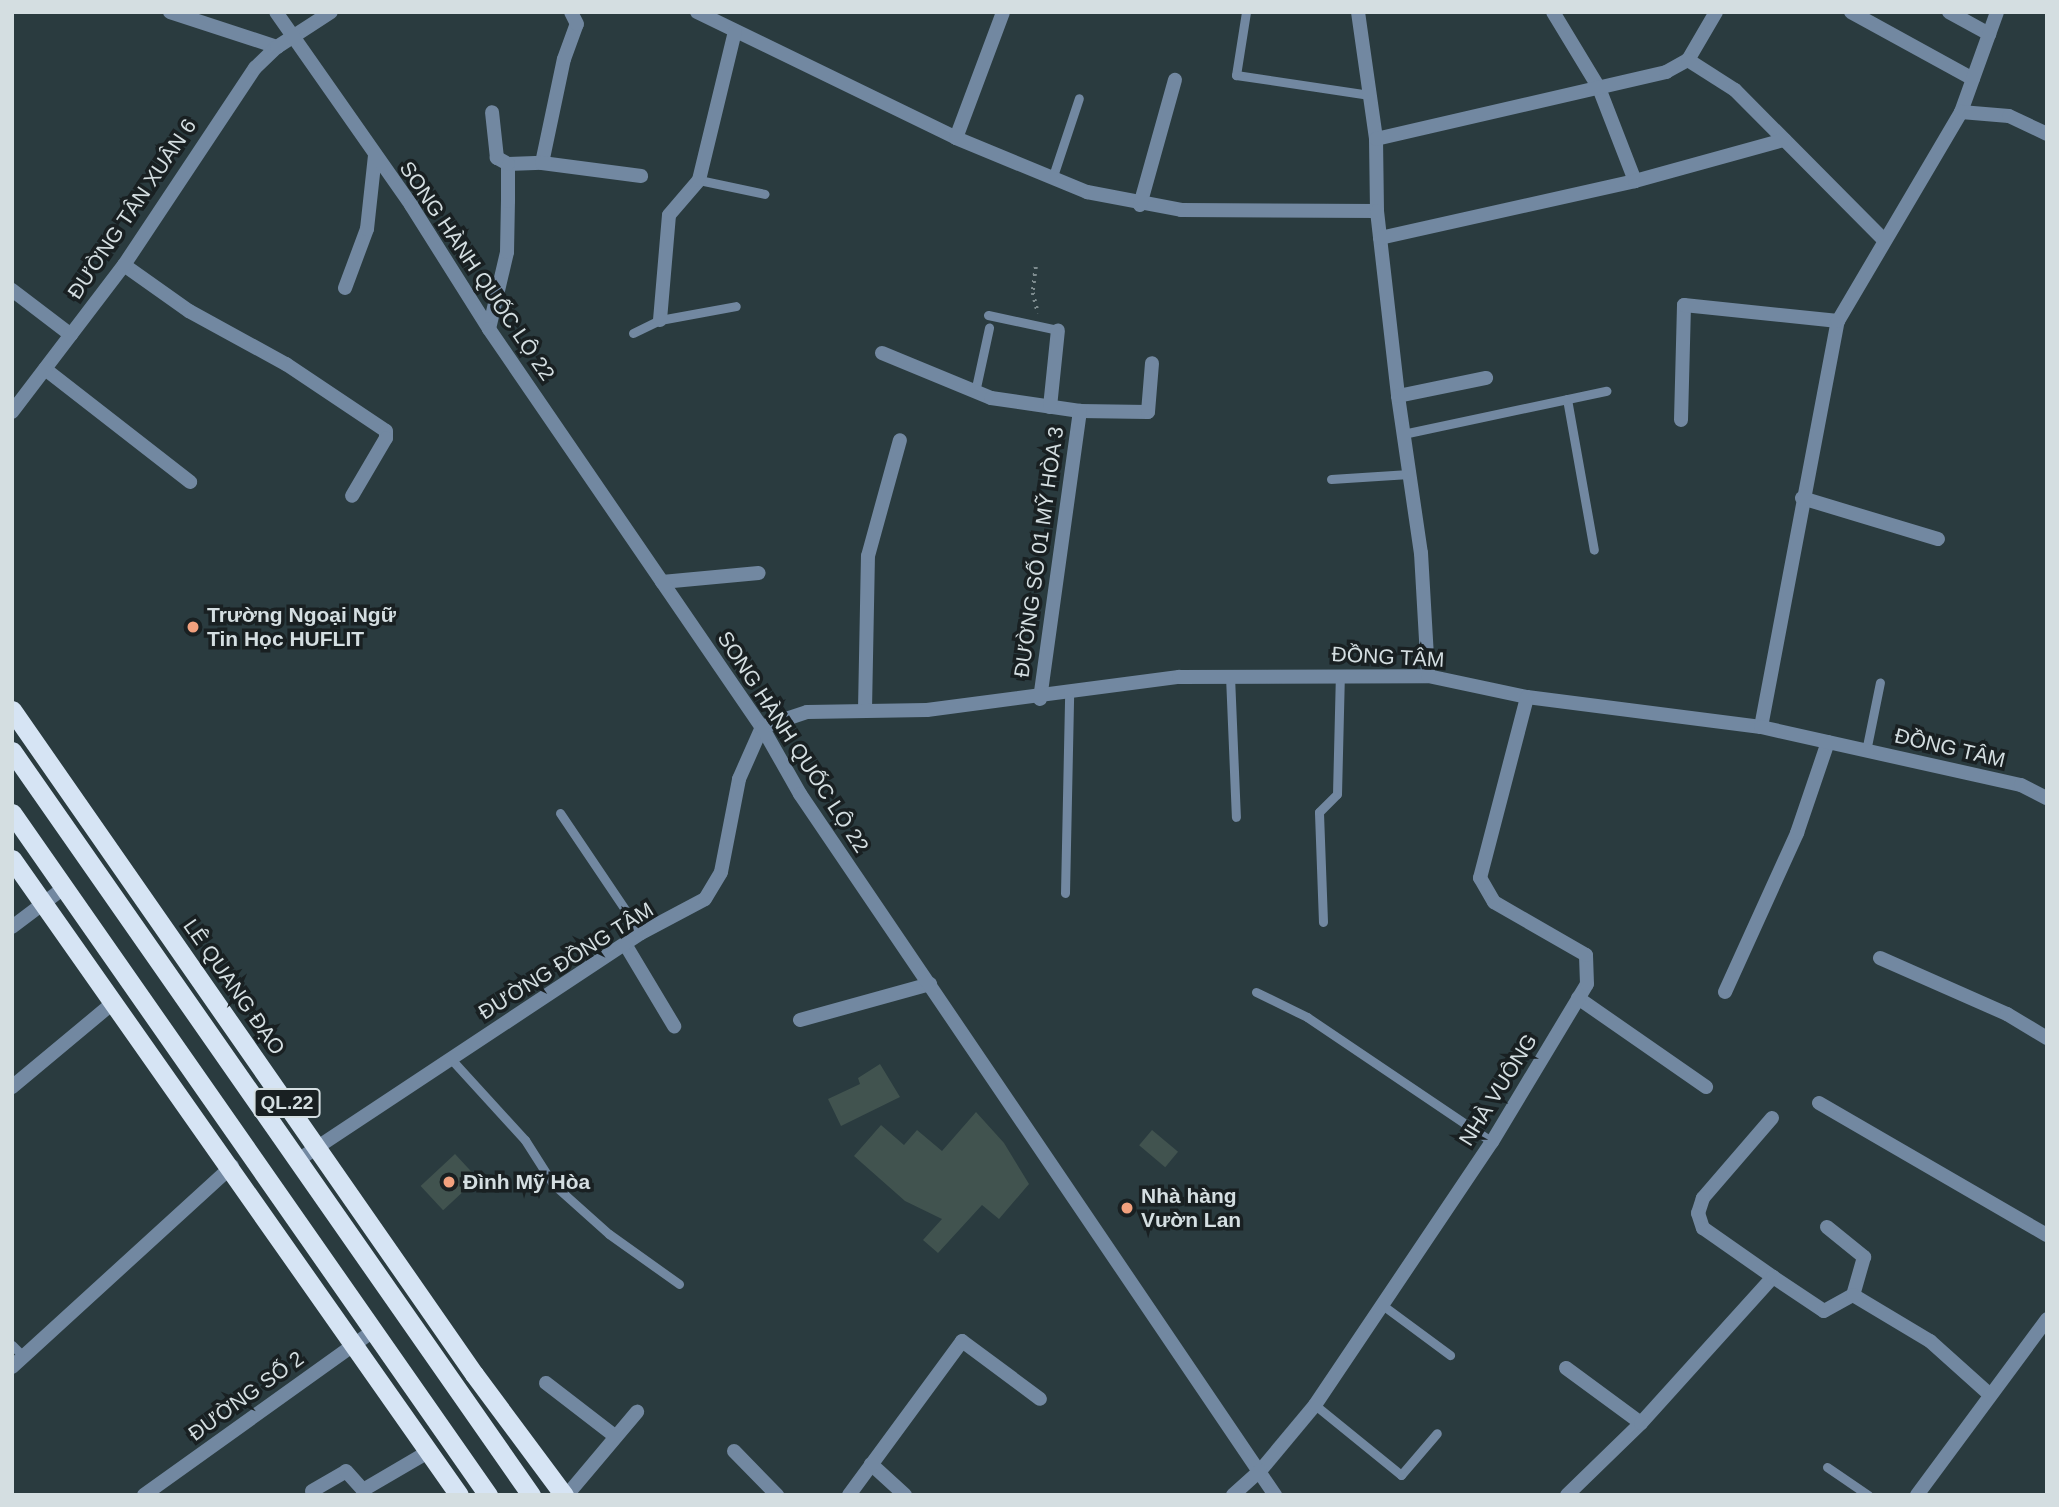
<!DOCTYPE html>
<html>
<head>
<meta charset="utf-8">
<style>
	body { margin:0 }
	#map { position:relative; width:2059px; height:1507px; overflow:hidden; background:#2a3b3f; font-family:Helvetica,sans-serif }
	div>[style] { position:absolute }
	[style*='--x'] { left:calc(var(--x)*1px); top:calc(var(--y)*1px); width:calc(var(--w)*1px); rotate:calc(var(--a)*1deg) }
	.building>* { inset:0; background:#41534f; transform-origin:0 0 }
	.path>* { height:3.5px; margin-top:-1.75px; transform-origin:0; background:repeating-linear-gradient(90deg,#7e8c8f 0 2px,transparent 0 7px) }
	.service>* { height:9px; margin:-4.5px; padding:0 4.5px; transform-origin:4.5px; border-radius:4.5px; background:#7288a1 }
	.minor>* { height:14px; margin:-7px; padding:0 7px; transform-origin:7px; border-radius:7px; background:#7288a1 }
	.tertiary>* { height:14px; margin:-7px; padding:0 7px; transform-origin:7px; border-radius:7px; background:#7288a1 }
	.trunk>* { height:19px; margin:-9.5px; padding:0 9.5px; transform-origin:9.5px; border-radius:9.5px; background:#d6e4f4 }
	.dots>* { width:19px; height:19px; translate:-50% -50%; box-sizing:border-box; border:4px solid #192022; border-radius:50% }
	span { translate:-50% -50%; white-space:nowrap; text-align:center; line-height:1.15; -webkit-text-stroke:7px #192022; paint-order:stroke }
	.shield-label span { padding:2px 5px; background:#192022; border:2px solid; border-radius:5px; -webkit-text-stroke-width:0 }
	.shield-label { font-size:19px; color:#d4dee1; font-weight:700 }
	.street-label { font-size:21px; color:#d4dee1 }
	.poi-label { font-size:21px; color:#d4dee1; font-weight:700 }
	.left { translate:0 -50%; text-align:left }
	.frame { position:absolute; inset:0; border:14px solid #d4dee1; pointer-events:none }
</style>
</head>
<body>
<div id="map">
	<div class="building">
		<i style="clip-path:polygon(880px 1064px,900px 1097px,841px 1126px,828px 1099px,860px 1084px,858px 1078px)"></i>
		<i style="clip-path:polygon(976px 1112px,1004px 1143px,1029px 1184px,999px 1219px,982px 1205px,938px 1253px,923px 1240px,942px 1219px,905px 1201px,854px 1156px,881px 1125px,904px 1145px,917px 1130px,942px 1151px)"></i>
		<i style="left:1152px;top:1130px;width:34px;height:20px;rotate:40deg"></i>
		<i style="left:455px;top:1154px;width:33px;height:47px;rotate:47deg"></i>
	</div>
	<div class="path">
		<i style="--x:1036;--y:267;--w:26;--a:97"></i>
		<i style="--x:1033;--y:293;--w:21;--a:76"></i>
	</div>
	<div class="service">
		<i style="--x:1246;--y:12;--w:64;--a:99"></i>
		<i style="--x:1236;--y:75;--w:135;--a:8.5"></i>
		<i style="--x:1052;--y:179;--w:85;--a:-71.6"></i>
		<i style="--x:699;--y:180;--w:67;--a:12"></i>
		<i style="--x:988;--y:315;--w:72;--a:12.1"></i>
		<i style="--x:633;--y:333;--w:30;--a:-26"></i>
		<i style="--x:660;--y:320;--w:77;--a:-10.4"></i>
		<i style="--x:975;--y:392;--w:66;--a:-77.7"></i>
		<i style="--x:1567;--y:399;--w:153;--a:79.9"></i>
		<i style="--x:1403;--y:434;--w:208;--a:-12"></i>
		<i style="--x:1331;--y:479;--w:78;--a:-3.7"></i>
		<i style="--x:1230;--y:676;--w:141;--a:87.6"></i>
		<i style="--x:1866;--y:751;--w:70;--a:-78.5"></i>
		<i style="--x:560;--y:813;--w:145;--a:56"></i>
		<i style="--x:1065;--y:893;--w:199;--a:-88.8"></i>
		<i style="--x:1323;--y:922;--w:110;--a:-92.1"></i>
		<i style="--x:1319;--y:812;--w:25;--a:-45"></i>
		<i style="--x:1337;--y:794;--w:120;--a:-88.6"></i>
		<i style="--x:1256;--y:992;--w:57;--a:26.1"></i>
		<i style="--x:1307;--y:1017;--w:223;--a:34"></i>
		<i style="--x:451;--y:1059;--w:110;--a:47.6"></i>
		<i style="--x:525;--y:1140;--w:52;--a:57.5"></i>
		<i style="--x:553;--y:1184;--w:75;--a:41.8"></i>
		<i style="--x:609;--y:1234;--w:86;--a:35.5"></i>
		<i style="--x:1381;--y:1304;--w:86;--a:36.5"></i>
		<i style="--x:12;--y:1345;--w:17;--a:45"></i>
		<i style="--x:1315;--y:1405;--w:111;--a:39.1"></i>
		<i style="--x:1401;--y:1475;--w:55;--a:-49.4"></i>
		<i style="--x:1827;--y:1467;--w:50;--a:34.3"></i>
	</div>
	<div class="minor">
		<i style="--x:170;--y:12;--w:113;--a:18.1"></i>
		<i style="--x:697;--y:12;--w:288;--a:25.9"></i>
		<i style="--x:956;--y:138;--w:142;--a:22.4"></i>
		<i style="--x:1087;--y:192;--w:96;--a:10.8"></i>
		<i style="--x:1181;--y:210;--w:196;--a:0.3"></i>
		<i style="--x:1358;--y:12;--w:128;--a:81.9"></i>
		<i style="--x:1376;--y:139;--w:72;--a:89.2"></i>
		<i style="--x:1377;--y:211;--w:186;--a:83.5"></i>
		<i style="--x:1398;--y:396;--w:159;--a:81.7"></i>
		<i style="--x:1421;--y:553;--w:123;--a:86.7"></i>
		<i style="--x:1553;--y:12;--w:89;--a:58.8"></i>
		<i style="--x:1599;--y:88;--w:100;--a:68.8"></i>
		<i style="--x:1851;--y:12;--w:139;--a:28.8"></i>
		<i style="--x:1949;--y:12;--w:46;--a:28.8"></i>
		<i style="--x:1688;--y:60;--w:56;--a:-59.7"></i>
		<i style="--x:1961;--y:112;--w:106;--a:-70.2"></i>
		<i style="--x:956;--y:138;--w:134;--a:-69.5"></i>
		<i style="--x:1376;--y:139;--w:298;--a:-13"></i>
		<i style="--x:1666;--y:72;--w:25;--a:-29"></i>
		<i style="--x:1688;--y:60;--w:56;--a:32.6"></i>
		<i style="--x:1735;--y:90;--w:210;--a:45.2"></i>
		<i style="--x:542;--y:163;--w:106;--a:-78.1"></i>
		<i style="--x:564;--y:59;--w:37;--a:-70"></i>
		<i style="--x:577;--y:24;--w:13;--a:-117"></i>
		<i style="--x:508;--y:164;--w:34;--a:-2"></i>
		<i style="--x:542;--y:163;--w:100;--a:7.5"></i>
		<i style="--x:1140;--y:205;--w:130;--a:-74.4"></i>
		<i style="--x:1380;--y:238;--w:261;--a:-12.6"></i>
		<i style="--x:1635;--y:181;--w:155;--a:-15.4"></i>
		<i style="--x:124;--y:265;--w:80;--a:35.3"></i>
		<i style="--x:189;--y:311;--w:111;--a:28.7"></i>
		<i style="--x:286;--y:364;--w:120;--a:33.8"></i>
		<i style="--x:386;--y:431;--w:7;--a:90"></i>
		<i style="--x:386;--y:438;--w:67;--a:120.4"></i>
		<i style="--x:345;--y:288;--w:63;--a:-69.6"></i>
		<i style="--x:367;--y:229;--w:74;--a:-83.8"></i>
		<i style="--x:12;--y:290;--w:74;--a:37.3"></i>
		<i style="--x:660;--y:320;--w:105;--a:-85.1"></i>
		<i style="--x:669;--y:215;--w:46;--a:-49.4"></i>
		<i style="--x:699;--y:180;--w:153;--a:-76.4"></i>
		<i style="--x:489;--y:329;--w:79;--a:-76.8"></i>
		<i style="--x:507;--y:252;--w:51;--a:-88.9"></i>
		<i style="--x:508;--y:201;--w:37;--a:-90"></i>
		<i style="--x:508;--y:164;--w:13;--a:-151"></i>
		<i style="--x:497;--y:158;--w:46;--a:-96.2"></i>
		<i style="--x:882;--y:353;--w:118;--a:22.4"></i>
		<i style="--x:991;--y:398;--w:90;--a:8.3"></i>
		<i style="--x:1080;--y:411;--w:68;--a:0.8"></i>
		<i style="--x:1148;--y:412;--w:49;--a:-85.3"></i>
		<i style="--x:45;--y:369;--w:184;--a:37.9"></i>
		<i style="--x:1398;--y:396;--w:90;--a:-11.6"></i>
		<i style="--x:1050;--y:407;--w:77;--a:-84.1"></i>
		<i style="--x:12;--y:412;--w:185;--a:-52.7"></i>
		<i style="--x:124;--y:265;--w:237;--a:-56.4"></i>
		<i style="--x:255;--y:68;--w:30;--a:-44"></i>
		<i style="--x:277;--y:47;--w:64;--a:-32.9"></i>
		<i style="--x:1681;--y:420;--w:115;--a:-88.5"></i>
		<i style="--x:1684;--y:305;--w:155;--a:5.9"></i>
		<i style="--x:1802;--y:498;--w:142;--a:16.8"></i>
		<i style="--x:662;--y:582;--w:97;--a:-5.3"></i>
		<i style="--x:1040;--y:699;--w:291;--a:-82.1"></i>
		<i style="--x:865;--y:710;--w:154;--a:-88.9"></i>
		<i style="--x:868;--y:556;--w:120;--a:-74.6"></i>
		<i style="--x:1761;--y:727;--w:413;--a:-79.3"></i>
		<i style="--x:1838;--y:321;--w:243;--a:-59.5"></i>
		<i style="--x:1961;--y:112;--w:48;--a:4.8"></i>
		<i style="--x:2009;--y:116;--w:42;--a:25.3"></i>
		<i style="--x:12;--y:927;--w:66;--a:-37"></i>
		<i style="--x:625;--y:944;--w:96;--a:59.1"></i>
		<i style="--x:1880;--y:958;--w:139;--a:23.8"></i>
		<i style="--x:2007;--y:1014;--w:47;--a:31"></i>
		<i style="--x:1725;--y:992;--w:175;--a:-65.6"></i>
		<i style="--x:1797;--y:833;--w:96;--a:-71.2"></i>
		<i style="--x:1578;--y:998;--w:156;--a:34.8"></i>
		<i style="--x:800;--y:1020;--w:135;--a:-15.5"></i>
		<i style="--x:12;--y:1087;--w:133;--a:-39.8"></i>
		<i style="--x:1819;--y:1103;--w:263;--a:30.1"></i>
		<i style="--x:1772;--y:1118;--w:106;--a:130.8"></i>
		<i style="--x:1703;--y:1198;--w:16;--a:108"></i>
		<i style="--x:1698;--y:1213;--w:16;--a:72"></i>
		<i style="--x:1703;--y:1228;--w:85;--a:35"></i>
		<i style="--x:298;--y:1160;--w:411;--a:-33.5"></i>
		<i style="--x:641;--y:933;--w:72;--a:-28"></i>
		<i style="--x:705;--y:899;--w:31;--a:-59"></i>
		<i style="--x:721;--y:872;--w:95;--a:-79"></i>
		<i style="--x:739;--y:779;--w:57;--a:-66.1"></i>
		<i style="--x:762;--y:727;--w:47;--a:-18.4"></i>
		<i style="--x:807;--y:712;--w:120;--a:-1"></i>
		<i style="--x:927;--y:710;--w:254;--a:-7.5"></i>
		<i style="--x:1179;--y:677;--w:249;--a:-0.2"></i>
		<i style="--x:1428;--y:676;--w:101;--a:12"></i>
		<i style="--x:1527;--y:697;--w:236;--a:7.3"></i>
		<i style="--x:1761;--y:727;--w:266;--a:12.6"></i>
		<i style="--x:2021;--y:785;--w:29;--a:27"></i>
		<i style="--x:1827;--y:1227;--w:48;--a:39"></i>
		<i style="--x:1864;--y:1257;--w:40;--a:106"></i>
		<i style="--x:12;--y:1367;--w:298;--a:-42.4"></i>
		<i style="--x:1566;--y:1368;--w:93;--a:36.3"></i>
		<i style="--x:546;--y:1383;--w:88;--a:37.6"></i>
		<i style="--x:734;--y:1451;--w:62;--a:45.7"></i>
		<i style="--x:871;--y:1464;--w:46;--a:42.4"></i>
		<i style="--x:1260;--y:1471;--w:86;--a:-50.2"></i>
		<i style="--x:1315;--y:1405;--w:317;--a:-56.1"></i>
		<i style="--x:1492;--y:1142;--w:184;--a:-59"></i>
		<i style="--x:1587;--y:984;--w:29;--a:-92"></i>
		<i style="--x:1586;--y:955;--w:106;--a:-150.1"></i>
		<i style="--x:1494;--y:902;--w:28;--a:-120"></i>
		<i style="--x:1480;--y:878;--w:187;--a:-75.4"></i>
		<i style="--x:312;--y:1491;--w:39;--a:-30"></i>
		<i style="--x:346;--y:1471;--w:25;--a:48"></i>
		<i style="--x:363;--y:1490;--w:75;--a:-30.3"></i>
		<i style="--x:144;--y:1495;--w:282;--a:-35.6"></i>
		<i style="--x:567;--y:1495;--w:109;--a:-49.9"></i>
		<i style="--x:849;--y:1495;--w:191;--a:-53.7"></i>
		<i style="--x:962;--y:1341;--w:97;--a:36.6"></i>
		<i style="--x:1567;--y:1495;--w:103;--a:-44.2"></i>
		<i style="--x:1641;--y:1423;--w:197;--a:-47.9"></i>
		<i style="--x:1773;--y:1277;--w:61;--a:33.7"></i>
		<i style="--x:1824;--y:1311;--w:33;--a:-29"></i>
		<i style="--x:1853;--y:1295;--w:90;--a:30.9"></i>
		<i style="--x:1930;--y:1341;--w:79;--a:41.9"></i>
		<i style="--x:1917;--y:1495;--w:219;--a:-53.5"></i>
	</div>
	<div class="tertiary">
		<i style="--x:276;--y:12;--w:236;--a:55"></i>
		<i style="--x:411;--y:205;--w:146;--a:57.8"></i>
		<i style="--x:489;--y:329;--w:483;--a:55.6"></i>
		<i style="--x:762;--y:727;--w:77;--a:60.4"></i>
		<i style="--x:800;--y:794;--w:847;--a:55.88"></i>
		<i style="--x:1233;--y:1495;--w:36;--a:-42"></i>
	</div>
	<div class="trunk">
		<i style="--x:12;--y:710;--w:809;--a:55.17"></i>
		<i style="--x:474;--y:1374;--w:151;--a:53.4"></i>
		<i style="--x:12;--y:751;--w:907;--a:55.1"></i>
		<i style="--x:12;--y:813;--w:832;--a:55.09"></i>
		<i style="--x:12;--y:859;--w:777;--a:54.9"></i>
	</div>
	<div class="dots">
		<i style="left:193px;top:627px;background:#f2a17e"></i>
		<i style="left:449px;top:1182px;background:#f2a17e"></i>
		<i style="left:1127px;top:1208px;background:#f2a17e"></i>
	</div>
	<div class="shield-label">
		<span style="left:287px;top:1103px">QL.22</span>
	</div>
	<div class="street-label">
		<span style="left:132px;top:209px;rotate:-56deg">ĐƯỜNG TÂN XUÂN 6</span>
		<span style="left:477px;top:271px;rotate:56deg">SONG HÀNH QUỐC LỘ 22</span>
		<span style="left:1039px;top:552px;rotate:-82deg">ĐƯỜNG SỐ 01 MỸ HÒA 3</span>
		<span style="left:1388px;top:657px;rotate:3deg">ĐỒNG TÂM</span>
		<span style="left:793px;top:742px;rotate:57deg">SONG HÀNH QUỐC LỘ 22</span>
		<span style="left:1950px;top:748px;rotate:13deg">ĐỒNG TÂM</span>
		<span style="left:566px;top:961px;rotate:-32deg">ĐƯỜNG ĐỒNG TÂM</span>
		<span style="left:234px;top:987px;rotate:55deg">LÊ QUANG ĐẠO</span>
		<span style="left:1498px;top:1090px;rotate:-58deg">NHÀ VUÔNG</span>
		<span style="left:246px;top:1396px;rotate:-36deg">ĐƯỜNG SỐ 2</span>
	</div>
	<div class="poi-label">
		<span class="left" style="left:207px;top:627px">Trường Ngoại Ngữ<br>Tin Học HUFLIT</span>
		<span class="left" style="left:463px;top:1182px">Đình Mỹ Hòa</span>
		<span class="left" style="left:1141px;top:1208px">Nhà hàng<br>Vườn Lan</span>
	</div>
	<div class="frame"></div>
</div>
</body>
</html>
